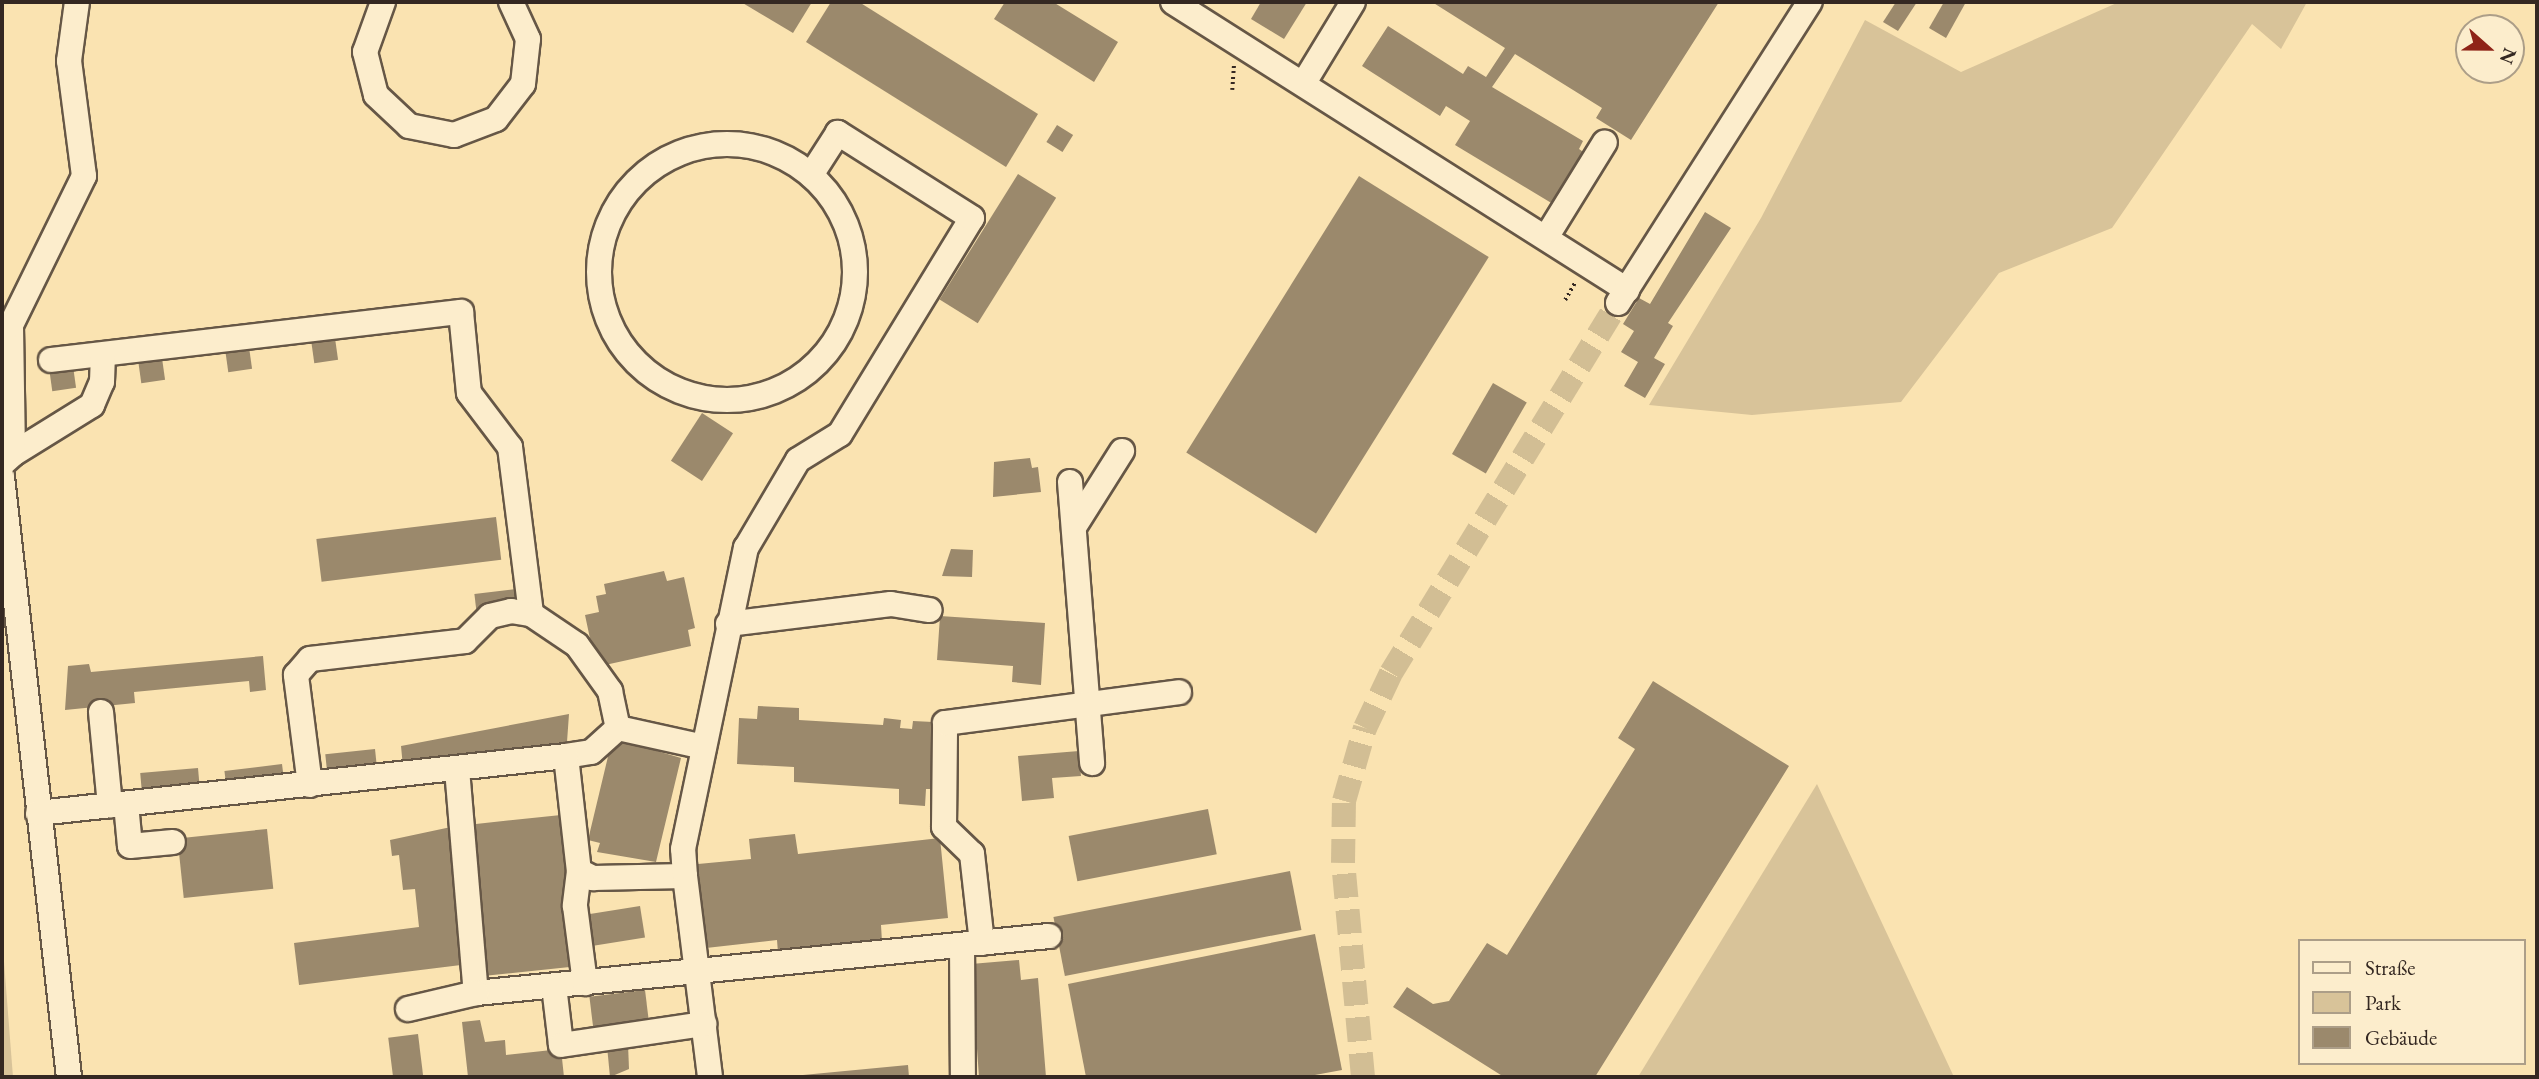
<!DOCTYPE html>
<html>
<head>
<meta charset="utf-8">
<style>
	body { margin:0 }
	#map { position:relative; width:2539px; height:1079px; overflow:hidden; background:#fae3b1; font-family:"EB Garamond",serif }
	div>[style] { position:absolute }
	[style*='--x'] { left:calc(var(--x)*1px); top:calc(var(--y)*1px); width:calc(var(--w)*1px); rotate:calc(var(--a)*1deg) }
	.green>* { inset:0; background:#d8c399 }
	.building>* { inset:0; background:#9b896c; transform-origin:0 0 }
	.minor-tunnel>* { height:24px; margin-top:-12px; transform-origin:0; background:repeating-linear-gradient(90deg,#d2be94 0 24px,transparent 0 36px) }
	.path>* { height:3.5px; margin-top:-1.75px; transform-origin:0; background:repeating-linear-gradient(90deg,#342822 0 2px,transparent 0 5.5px) }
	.roads { filter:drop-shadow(2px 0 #665746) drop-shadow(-2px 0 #665746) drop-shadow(0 2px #665746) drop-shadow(0 -2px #665746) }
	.minor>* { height:24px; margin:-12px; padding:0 12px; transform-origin:12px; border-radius:12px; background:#fcedcc }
	.minor>.ring { margin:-12px; padding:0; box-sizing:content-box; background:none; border:24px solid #fcedcc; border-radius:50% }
	span { translate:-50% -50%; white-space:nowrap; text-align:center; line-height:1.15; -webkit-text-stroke:5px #fcedcc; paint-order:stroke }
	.frame { position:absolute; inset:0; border:4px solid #342822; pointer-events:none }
	.legend { position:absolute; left:2298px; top:939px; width:228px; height:126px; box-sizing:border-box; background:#fcedcc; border:2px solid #ac9e88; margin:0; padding:9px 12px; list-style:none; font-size:21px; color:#342822 }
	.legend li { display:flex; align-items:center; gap:14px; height:35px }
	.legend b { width:35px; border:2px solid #ac9e88 }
	.north { position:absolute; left:2455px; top:14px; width:70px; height:70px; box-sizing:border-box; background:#fcedcc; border:2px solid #ac9e88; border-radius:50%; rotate:111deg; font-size:19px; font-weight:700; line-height:28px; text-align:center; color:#342822 }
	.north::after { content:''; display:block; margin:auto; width:24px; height:32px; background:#8f2418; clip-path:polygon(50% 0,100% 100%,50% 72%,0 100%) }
</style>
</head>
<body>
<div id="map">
	<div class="green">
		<i style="clip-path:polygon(2119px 2px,2307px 2px,2281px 49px,2252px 24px,2112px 228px,1999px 273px,1901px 402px,1752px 415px,1649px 405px,1761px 218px,1865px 20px,1961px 72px)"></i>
		<i style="clip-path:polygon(1817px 784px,1954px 1077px,1638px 1077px)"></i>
		<i style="clip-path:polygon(2px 936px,13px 1077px,2px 1077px)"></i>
	</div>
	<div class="building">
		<i style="clip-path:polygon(741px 2px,812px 2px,793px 33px)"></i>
		<i style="clip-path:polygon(831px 2px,859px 2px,1038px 114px,1006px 167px,806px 42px)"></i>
		<i style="clip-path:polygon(1005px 2px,1053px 2px,1118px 42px,1094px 82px,994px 19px)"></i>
		<i style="clip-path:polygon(1261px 2px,1307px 2px,1284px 39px,1251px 19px)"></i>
		<i style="clip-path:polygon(1432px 2px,1719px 2px,1631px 140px,1596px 118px,1602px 108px,1515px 54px,1492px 87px,1583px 141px,1579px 149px,1589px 156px,1558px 207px,1455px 145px,1470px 121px,1446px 106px,1440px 116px,1362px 66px,1388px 26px,1463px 74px,1468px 66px,1486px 77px,1505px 48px)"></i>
		<i style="clip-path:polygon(1896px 2px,1917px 2px,1898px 31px,1883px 22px)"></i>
		<i style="clip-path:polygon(1944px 2px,1966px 2px,1946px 38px,1929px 28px)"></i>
		<i style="left:1057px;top:125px;width:19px;height:20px;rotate:32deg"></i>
		<i style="left:1018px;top:174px;width:45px;height:148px;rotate:32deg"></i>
		<i style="left:1359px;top:176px;width:153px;height:326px;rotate:32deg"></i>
		<i style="clip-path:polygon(1705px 212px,1731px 228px,1668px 323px,1673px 326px,1654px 358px,1665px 364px,1645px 398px,1624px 386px,1638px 362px,1621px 352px,1634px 331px,1623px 324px,1639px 298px,1650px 304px)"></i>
		<i style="left:335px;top:338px;width:22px;height:24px;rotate:82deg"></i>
		<i style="left:249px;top:347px;width:22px;height:24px;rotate:82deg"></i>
		<i style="left:162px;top:358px;width:22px;height:24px;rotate:82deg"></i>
		<i style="left:73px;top:366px;width:22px;height:24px;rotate:82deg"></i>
		<i style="left:1493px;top:383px;width:39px;height:82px;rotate:30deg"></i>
		<i style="left:702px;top:413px;width:37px;height:57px;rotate:33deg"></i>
		<i style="clip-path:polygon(1030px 458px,1032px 468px,1038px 467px,1041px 492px,993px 497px,994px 462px)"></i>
		<i style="left:496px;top:517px;width:43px;height:181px;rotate:83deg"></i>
		<i style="clip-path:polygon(951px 549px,973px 550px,972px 577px,942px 576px)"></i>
		<i style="clip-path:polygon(664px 571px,667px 581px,684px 577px,695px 628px,688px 630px,691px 646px,596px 667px,585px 615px,599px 612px,596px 596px,606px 594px,604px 584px)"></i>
		<i style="left:524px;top:588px;width:17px;height:50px;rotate:83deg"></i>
		<i style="clip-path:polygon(940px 616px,1045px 623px,1041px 685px,1012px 682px,1013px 666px,937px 660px)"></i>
		<i style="clip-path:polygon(263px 656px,266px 690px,250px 692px,249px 681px,134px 692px,135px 703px,65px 710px,68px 666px,89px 664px,91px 672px)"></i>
		<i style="clip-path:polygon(1653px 681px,1789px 766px,1595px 1077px,1504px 1077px,1393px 1007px,1407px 987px,1433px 1004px,1449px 1001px,1487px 943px,1507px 955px,1635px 749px,1618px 738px)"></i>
		<i style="clip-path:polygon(758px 706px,799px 708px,799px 720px,883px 725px,884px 718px,901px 720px,900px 728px,912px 729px,913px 721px,933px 722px,932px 789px,926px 789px,925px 806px,899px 804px,899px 789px,794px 782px,794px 767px,737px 764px,739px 718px,757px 719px)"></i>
		<i style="clip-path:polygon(569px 714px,567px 742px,558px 743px,559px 751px,403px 767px,401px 746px)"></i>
		<i style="clip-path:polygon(623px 741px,681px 758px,656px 862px,597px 852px,600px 843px,588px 840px,611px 744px)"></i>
		<i style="left:375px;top:749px;width:20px;height:50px;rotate:84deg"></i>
		<i style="clip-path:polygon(1079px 751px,1081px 776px,1052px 778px,1054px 798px,1022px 801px,1018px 756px)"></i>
		<i style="left:282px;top:764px;width:17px;height:58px;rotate:83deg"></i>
		<i style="left:198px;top:768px;width:23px;height:58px;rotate:85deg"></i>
		<i style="left:1208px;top:809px;width:46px;height:142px;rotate:79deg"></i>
		<i style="left:561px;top:815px;width:152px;height:97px;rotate:84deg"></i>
		<i style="clip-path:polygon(451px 827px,461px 965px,299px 985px,294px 943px,419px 927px,415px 889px,403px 890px,399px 855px,392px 856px,390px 840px)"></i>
		<i style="left:267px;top:829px;width:60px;height:90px;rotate:84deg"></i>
		<i style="clip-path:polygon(795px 834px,798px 854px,940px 838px,948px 918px,881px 925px,882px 942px,778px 953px,777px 940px,706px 948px,698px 864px,751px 859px,749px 839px)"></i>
		<i style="left:1290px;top:871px;width:60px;height:241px;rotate:79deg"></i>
		<i style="left:640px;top:906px;width:32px;height:57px;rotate:81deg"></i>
		<i style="clip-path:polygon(1315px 934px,1342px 1070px,1304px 1077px,1086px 1077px,1068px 984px)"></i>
		<i style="clip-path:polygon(1019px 960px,1021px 980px,1038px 978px,1046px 1077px,979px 1077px,971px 964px)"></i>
		<i style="left:645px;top:990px;width:35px;height:56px;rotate:83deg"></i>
		<i style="clip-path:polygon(480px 1020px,485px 1042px,505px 1040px,506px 1055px,561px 1049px,564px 1077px,468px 1077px,462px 1022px)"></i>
		<i style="left:418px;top:1034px;width:43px;height:30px;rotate:83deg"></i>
		<i style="clip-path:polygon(628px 1044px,629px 1069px,610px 1077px,607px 1046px)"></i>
		<i style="clip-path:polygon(908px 1065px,909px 1077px,803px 1077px,803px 1075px)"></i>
	</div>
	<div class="minor-tunnel">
		<i style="--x:1363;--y:1077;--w:215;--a:-95.3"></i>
		<i style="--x:1343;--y:863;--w:62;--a:-89.1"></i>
		<i style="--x:1344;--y:801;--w:76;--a:-74"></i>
		<i style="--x:1365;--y:728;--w:61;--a:-64.7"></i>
		<i style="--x:1391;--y:673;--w:434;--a:-58.5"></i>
	</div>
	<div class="path">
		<i style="--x:1232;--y:90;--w:26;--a:-86"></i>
		<i style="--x:1565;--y:300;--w:20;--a:-60"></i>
	</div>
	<div class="roads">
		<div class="minor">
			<i style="--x:383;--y:2;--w:53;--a:109.8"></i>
			<i style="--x:365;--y:52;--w:44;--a:75.7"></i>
			<i style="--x:376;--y:95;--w:45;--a:43.2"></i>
			<i style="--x:409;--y:126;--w:46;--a:11.3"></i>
			<i style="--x:454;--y:135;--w:45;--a:-20.9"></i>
			<i style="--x:496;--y:119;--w:44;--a:-52.4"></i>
			<i style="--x:523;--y:84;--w:45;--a:-83.7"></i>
			<i style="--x:528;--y:39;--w:41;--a:-114.7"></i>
			<i style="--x:1173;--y:2;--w:538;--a:32.39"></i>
			<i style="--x:1305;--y:81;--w:92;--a:-58.7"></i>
			<i class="ring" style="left:599px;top:144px;width:232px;height:232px"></i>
			<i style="--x:1547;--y:236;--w:110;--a:-58.3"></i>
			<i style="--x:1618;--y:303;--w:357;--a:-57.5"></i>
			<i style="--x:51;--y:360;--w:413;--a:-6.7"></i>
			<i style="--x:461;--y:312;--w:81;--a:84.4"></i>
			<i style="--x:469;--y:393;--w:68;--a:52.8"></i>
			<i style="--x:510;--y:447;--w:168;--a:82.8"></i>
			<i style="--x:13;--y:454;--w:93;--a:-31.8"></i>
			<i style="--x:92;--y:405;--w:25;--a:-67"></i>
			<i style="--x:102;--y:382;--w:27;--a:-88"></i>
			<i style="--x:2;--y:464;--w:15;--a:-42"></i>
			<i style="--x:13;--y:454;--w:129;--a:-90.9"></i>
			<i style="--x:11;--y:325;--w:166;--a:-63.9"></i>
			<i style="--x:84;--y:176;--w:116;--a:-97.4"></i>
			<i style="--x:69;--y:61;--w:60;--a:-82.3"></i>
			<i style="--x:2;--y:477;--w:604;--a:83.63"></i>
			<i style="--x:1070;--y:482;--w:282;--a:85.5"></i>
			<i style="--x:1074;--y:527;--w:90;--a:-57.7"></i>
			<i style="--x:728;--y:624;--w:164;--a:-7"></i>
			<i style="--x:891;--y:604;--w:39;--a:9"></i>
			<i style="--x:101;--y:712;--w:94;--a:84.5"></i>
			<i style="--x:704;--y:747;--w:88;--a:-167.5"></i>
			<i style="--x:618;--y:728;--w:36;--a:138"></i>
			<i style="--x:591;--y:752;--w:25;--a:171"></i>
			<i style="--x:566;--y:756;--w:116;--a:83.6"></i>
			<i style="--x:579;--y:871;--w:16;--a:27"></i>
			<i style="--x:593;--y:878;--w:92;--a:-1.2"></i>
			<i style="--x:685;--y:876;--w:203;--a:82.9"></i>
			<i style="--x:457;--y:769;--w:225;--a:85.2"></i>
			<i style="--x:476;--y:993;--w:576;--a:-5.68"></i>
			<i style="--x:310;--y:785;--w:111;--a:-97.3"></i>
			<i style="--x:296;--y:675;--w:21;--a:-49"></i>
			<i style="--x:310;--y:659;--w:156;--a:-6.6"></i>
			<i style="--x:465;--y:641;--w:35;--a:-45"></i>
			<i style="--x:490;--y:616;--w:22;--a:-13"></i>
			<i style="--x:511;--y:611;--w:20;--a:9"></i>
			<i style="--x:531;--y:614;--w:55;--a:34"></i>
			<i style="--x:577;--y:645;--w:57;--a:54.3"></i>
			<i style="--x:610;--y:691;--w:38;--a:78"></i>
			<i style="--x:126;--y:804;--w:42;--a:84.6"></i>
			<i style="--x:130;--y:846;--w:43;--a:-5.3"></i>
			<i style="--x:38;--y:813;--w:531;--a:-6.16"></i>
			<i style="--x:579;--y:871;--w:35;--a:97"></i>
			<i style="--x:575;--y:906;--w:78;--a:82.6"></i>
			<i style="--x:685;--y:876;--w:27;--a:-94"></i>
			<i style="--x:683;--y:849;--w:308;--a:-78.2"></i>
			<i style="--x:746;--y:548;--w:102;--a:-59.4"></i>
			<i style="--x:798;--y:460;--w:49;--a:-31.8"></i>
			<i style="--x:840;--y:434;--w:253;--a:-58.6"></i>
			<i style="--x:972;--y:218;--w:159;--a:-147.6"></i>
			<i style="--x:838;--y:133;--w:50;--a:122.7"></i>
			<i style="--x:982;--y:943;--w:90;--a:-96.4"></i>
			<i style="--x:972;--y:854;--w:39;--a:-136"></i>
			<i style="--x:944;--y:827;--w:104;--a:-89.4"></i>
			<i style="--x:945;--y:723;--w:236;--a:-7.5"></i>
			<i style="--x:962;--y:945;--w:132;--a:89.6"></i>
			<i style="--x:554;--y:986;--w:59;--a:83.2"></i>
			<i style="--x:561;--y:1045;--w:145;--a:-8.4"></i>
			<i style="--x:408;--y:1009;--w:70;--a:-13.2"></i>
		</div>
	</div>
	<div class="frame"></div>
	<ul class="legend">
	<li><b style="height:9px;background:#fcedcc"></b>Straße</li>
	<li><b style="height:19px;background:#d8c399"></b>Park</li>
	<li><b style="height:19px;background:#9b896c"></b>Gebäude</li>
	</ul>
	<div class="north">N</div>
</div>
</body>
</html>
